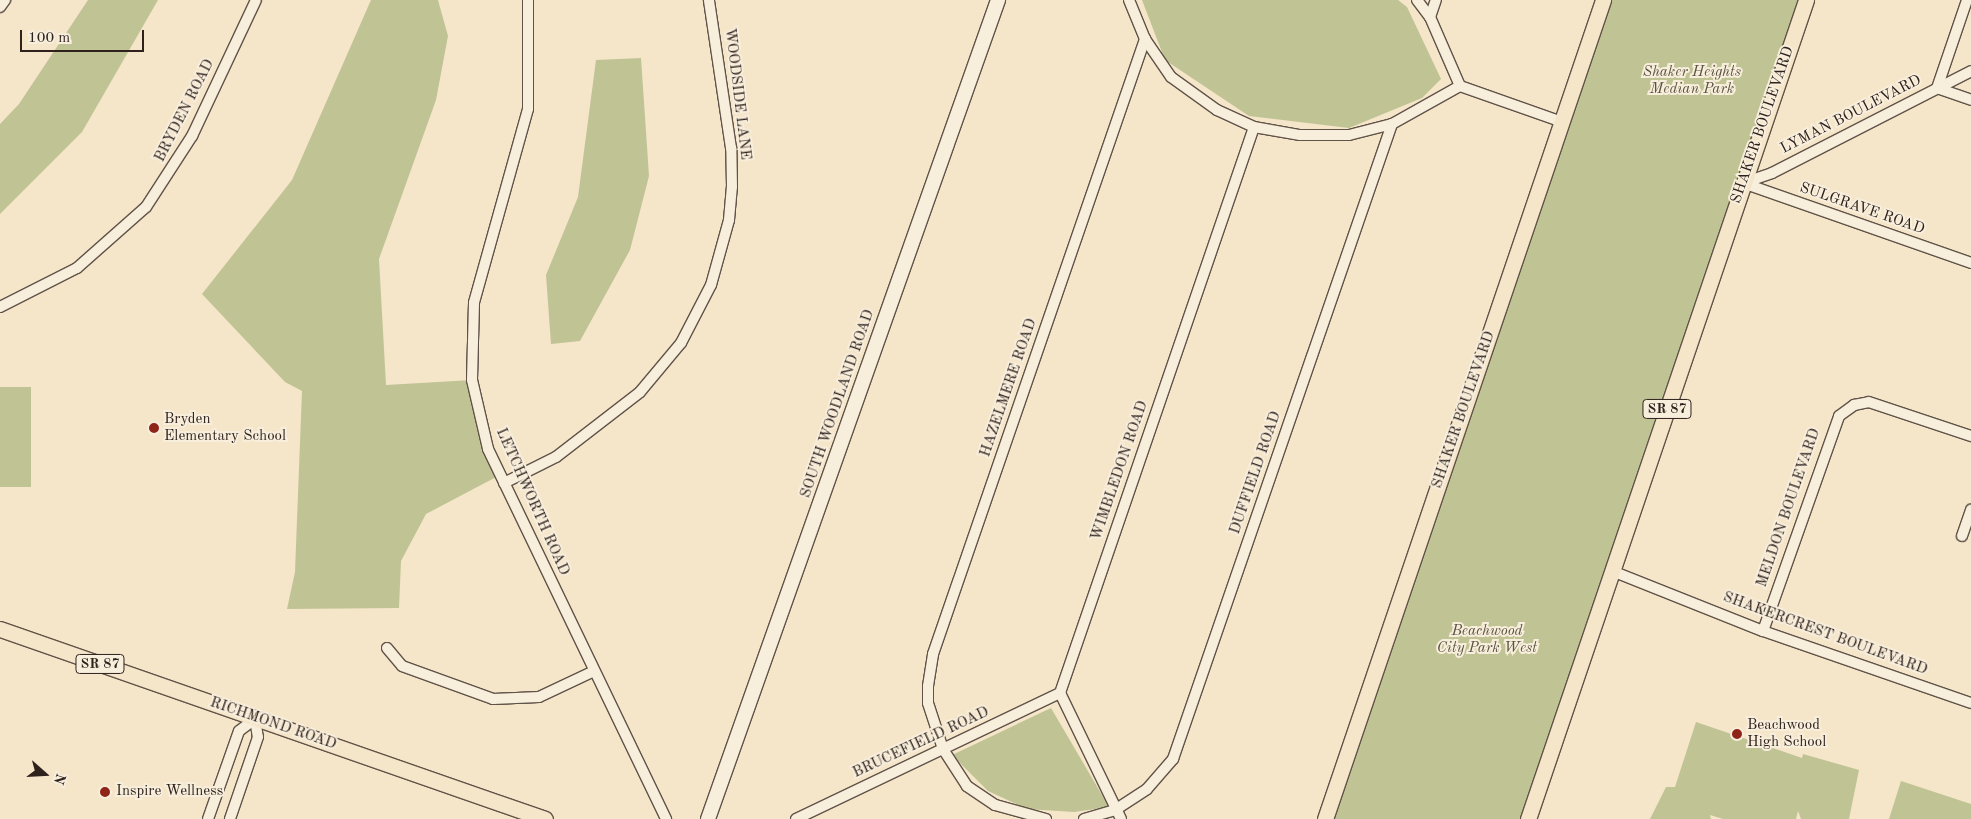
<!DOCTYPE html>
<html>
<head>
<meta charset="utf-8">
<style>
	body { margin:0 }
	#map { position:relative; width:1971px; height:819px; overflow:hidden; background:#f5e5c9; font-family:"Old Standard TT",serif }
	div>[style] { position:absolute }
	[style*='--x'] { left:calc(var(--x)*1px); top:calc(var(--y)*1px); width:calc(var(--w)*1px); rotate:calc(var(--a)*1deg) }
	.green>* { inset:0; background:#c0c394; transform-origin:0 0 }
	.roads { filter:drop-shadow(1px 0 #605348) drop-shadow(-1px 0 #605348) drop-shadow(0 1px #605348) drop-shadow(0 -1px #605348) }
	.street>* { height:10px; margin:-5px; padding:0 5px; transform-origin:5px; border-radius:5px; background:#f8eedc }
	.secondary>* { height:14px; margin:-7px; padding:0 7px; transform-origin:7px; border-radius:7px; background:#f8eedc }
	.primary>* { height:15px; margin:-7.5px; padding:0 7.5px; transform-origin:7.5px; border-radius:7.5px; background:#f5e5c9 }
	.dots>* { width:14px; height:14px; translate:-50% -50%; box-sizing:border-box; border:2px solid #f8eedc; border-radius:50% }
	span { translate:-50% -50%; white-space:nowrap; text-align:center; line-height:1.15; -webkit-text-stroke:4px #f8eedc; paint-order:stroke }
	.shield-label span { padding:1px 4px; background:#f8eedc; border:1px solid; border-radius:4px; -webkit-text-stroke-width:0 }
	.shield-label { font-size:14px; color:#2f221d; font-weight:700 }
	.park-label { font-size:15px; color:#5a5241; font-style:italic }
	.street-label { font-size:15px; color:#2f221d }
	.poi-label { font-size:15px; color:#2f221d }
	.left { translate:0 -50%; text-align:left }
	.north { position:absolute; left:20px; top:749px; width:50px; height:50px; -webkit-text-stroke:4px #f8eedc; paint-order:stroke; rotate:109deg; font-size:14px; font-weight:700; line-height:20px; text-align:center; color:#2f221d }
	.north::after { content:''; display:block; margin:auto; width:18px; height:22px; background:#2f221d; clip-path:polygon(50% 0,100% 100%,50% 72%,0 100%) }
	.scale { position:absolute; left:20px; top:30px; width:124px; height:22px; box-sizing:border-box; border:2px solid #2f221d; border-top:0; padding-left:6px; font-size:15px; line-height:18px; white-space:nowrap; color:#2f221d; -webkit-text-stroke:4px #f8eedc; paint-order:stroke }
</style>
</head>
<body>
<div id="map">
	<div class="green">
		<i style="clip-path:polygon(88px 0,158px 0,82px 132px,0 214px,0 124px,19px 104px)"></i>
		<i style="clip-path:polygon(371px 0,438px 0,448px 36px,436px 100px,379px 259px,386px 385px,472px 380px,500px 475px,426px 514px,401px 561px,399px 608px,287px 609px,295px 572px,302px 391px,285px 382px,202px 294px,292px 180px)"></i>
		<i style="clip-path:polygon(1142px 0,1398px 0,1407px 7px,1441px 79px,1422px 98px,1349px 128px,1249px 116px,1165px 60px)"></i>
		<i style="clip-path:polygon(1603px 0,1806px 0,1528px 819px,1325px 819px)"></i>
		<i style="clip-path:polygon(641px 58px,649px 176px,630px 250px,580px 341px,551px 344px,546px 275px,578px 197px,596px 60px)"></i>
		<i style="left:31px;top:387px;width:100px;height:31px;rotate:90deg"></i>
		<i style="clip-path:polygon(1051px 708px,1109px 807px,1074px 812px,1027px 809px,988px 791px,952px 755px)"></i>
		<i style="clip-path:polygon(1696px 722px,1802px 758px,1803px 754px,1859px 770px,1849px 819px,1801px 819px,1798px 811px,1796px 819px,1723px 819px,1710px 815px,1711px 819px,1650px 819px,1666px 787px,1675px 787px)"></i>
		<i style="clip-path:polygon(1901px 781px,1971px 804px,1971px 819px,1889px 819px)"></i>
	</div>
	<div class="roads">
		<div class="street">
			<i style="--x:528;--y:0;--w:109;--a:90"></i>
			<i style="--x:528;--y:109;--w:201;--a:105.6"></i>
			<i style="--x:474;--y:303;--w:77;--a:91.5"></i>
			<i style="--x:472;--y:380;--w:71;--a:76.9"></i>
			<i style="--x:488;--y:449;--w:411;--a:64.3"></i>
			<i style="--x:1129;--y:0;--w:42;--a:67.7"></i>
			<i style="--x:1145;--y:39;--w:46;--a:55.6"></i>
			<i style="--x:1171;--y:77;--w:57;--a:35.7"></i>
			<i style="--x:1217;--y:110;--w:41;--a:24.7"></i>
			<i style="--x:1254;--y:127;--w:47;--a:9.9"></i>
			<i style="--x:1300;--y:135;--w:49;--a:0"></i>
			<i style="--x:1349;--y:135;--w:44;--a:-14.3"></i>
			<i style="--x:1392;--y:124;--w:78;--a:-29.2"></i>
			<i style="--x:1460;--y:86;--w:108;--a:19.4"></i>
			<i style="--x:1417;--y:0;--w:21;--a:53"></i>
			<i style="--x:1430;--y:17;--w:75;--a:66.5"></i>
			<i style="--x:1967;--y:0;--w:93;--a:108.8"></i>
			<i style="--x:1937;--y:88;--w:36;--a:19"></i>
			<i style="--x:0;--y:7;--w:9;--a:-54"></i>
			<i style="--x:1430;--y:17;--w:18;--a:-71"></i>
			<i style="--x:1743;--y:183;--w:31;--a:-19"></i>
			<i style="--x:1772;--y:173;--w:224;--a:-27.1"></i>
			<i style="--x:1743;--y:183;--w:242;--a:19.3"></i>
			<i style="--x:0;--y:307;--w:86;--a:-26.9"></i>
			<i style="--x:77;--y:268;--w:92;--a:-41.5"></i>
			<i style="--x:146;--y:207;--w:85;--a:-57.1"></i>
			<i style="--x:192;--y:136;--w:150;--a:-64.8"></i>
			<i style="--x:504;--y:483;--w:58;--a:-26.6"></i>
			<i style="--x:556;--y:457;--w:106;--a:-37.7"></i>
			<i style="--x:640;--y:392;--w:64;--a:-50.1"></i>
			<i style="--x:681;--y:343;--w:65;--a:-62.7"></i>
			<i style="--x:711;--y:285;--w:67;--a:-74.5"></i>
			<i style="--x:729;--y:220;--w:33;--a:-85"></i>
			<i style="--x:732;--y:187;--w:39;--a:-91"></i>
			<i style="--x:731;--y:148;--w:150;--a:-98.5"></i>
			<i style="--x:1962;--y:536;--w:28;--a:-71"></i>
			<i style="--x:1612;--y:571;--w:162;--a:21.7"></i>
			<i style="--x:1763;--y:631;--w:220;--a:19.1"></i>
			<i style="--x:1763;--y:631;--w:228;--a:-70.5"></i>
			<i style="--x:1839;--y:416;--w:19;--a:-36"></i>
			<i style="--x:1854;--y:405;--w:15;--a:-11"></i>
			<i style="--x:1869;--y:402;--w:108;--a:18.4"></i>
			<i style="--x:387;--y:648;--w:23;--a:50"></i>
			<i style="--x:402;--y:666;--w:97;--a:19.9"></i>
			<i style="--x:493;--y:699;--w:46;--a:-2.5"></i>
			<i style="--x:539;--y:697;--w:61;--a:-25.3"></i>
			<i style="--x:208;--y:819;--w:93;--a:-70.6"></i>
			<i style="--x:239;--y:731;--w:20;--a:-37"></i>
			<i style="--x:255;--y:719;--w:18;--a:81"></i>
			<i style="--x:258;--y:737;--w:87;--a:108.9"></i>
			<i style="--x:796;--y:819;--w:293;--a:-25.5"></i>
			<i style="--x:1046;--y:819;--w:53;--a:-164.6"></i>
			<i style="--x:995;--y:805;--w:34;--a:-146"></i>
			<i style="--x:967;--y:786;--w:44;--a:-123"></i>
			<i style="--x:943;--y:749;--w:48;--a:-108.1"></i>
			<i style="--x:928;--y:703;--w:17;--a:-90"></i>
			<i style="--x:928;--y:686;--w:32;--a:-81"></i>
			<i style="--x:933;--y:654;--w:651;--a:-70.98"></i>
			<i style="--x:1084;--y:819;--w:32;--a:-16"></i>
			<i style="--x:1115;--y:810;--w:38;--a:-33"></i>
			<i style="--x:1147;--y:789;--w:40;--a:-49"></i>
			<i style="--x:1173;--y:759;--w:672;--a:-70.97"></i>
			<i style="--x:1121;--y:819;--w:140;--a:-115.8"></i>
			<i style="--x:1060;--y:693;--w:598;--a:-71.08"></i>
		</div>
		<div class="secondary">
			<i style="--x:708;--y:819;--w:869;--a:-70.5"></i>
		</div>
		<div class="primary">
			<i style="--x:0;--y:629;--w:577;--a:19.22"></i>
			<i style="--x:1325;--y:819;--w:865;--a:-71.25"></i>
			<i style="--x:1528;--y:819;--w:865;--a:-71.25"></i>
		</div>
	</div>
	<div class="dots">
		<i style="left:154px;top:428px;background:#8f2418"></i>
		<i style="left:1737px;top:734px;background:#8f2418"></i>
		<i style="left:105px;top:792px;background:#8f2418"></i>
	</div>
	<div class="shield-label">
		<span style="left:1667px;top:409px">SR 87</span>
		<span style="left:100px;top:664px">SR 87</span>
	</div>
	<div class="park-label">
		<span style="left:1692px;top:81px">Shaker Heights<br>Median Park</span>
		<span style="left:1487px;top:640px">Beachwood<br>City Park West</span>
	</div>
	<div class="street-label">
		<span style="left:737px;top:94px;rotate:83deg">WOODSIDE LANE</span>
		<span style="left:185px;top:111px;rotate:-63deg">BRYDEN ROAD</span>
		<span style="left:1851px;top:115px;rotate:-27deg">LYMAN BOULEVARD</span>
		<span style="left:1763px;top:125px;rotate:-71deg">SHAKER BOULEVARD</span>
		<span style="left:1862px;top:209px;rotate:19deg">SULGRAVE ROAD</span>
		<span style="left:1009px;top:388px;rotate:-71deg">HAZELMERE ROAD</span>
		<span style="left:838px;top:404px;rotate:-71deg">SOUTH WOODLAND ROAD</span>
		<span style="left:1464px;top:410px;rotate:-71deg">SHAKER BOULEVARD</span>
		<span style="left:1120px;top:471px;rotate:-71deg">WIMBLEDON ROAD</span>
		<span style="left:1256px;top:473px;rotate:-71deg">DUFFIELD ROAD</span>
		<span style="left:532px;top:502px;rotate:66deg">LETCHWORTH ROAD</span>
		<span style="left:1789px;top:508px;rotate:-71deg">MELDON BOULEVARD</span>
		<span style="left:1825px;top:634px;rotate:20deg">SHAKERCREST BOULEVARD</span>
		<span style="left:273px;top:724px;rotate:19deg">RICHMOND ROAD</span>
		<span style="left:921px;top:743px;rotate:-25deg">BRUCEFIELD ROAD</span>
	</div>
	<div class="poi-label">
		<span class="left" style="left:164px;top:428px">Bryden<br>Elementary School</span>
		<span class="left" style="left:1747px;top:734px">Beachwood<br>High School</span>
		<span class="left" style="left:116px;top:792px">Inspire Wellness</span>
	</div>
	<div class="north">N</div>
	<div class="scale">100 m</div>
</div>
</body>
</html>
